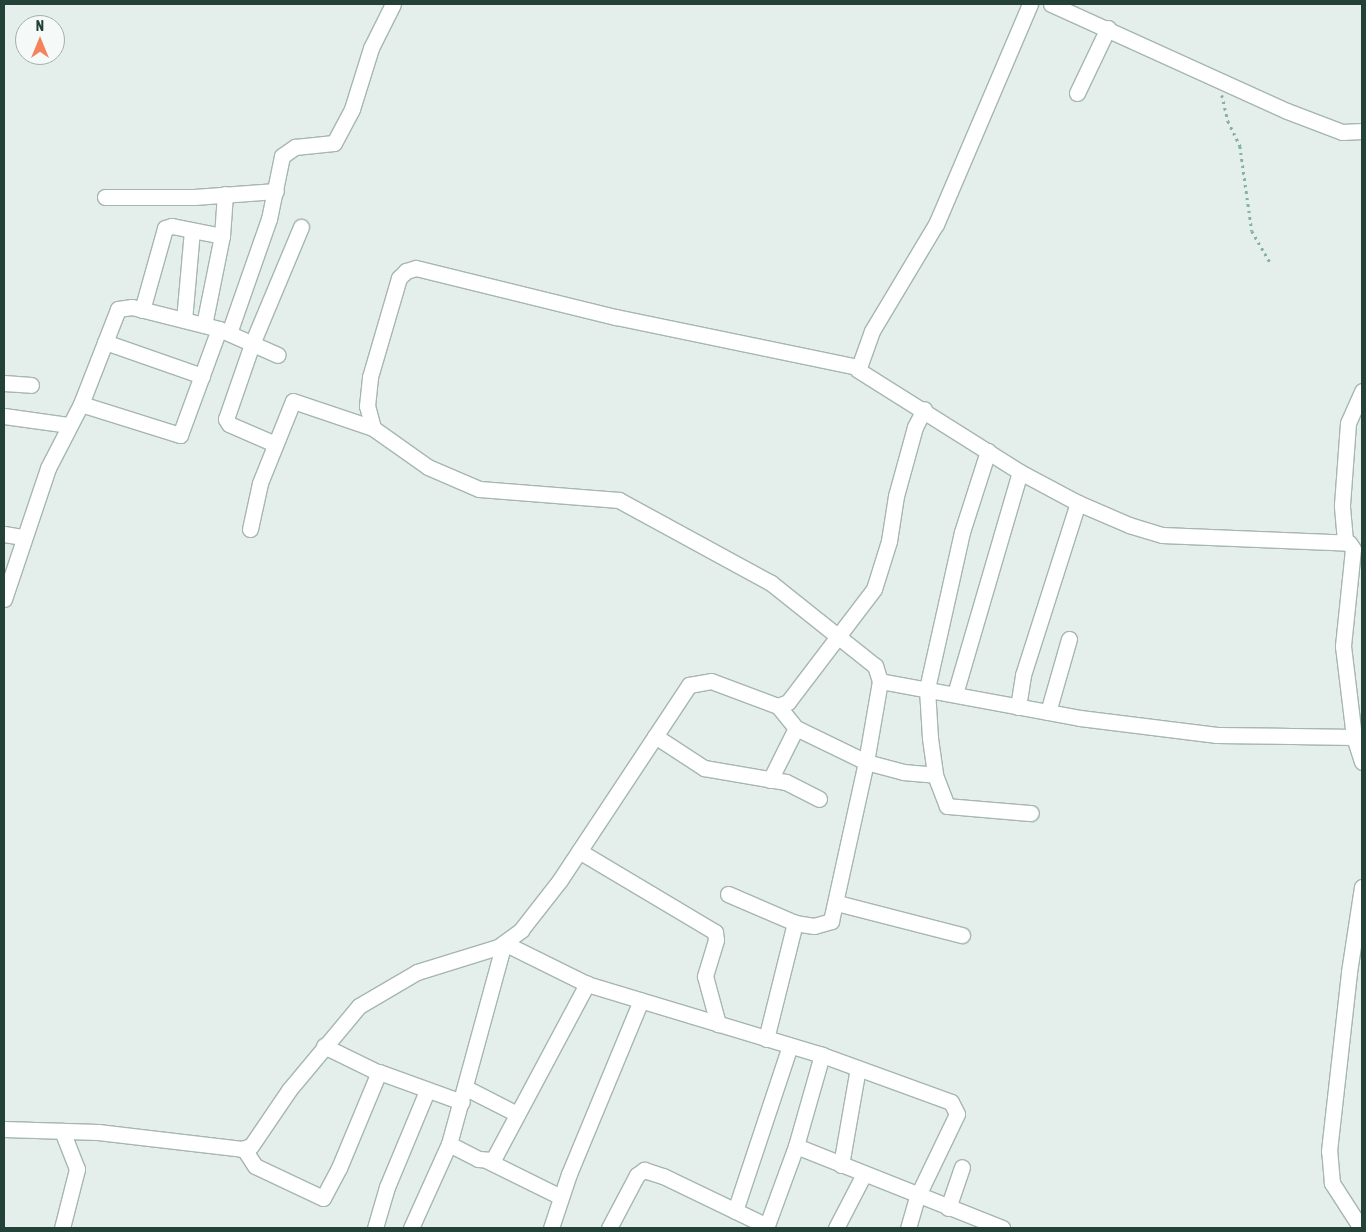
<!DOCTYPE html>
<html>
<head>
<meta charset="utf-8">
<style>
	body { margin:0 }
	#map { position:relative; width:1366px; height:1232px; overflow:hidden; background:#e4eeea; font-family:"Asap Condensed",sans-serif }
	div>[style] { position:absolute }
	[style*='--x'] { left:calc(var(--x)*1px); top:calc(var(--y)*1px); width:calc(var(--w)*1px); rotate:calc(var(--a)*1deg) }
	.path>* { height:2.5px; margin-top:-1.25px; transform-origin:0; background:repeating-linear-gradient(90deg,#84b2a4 0 2.5px,transparent 0 6.5px) }
	.roads { filter:drop-shadow(1px 0 #a6b6b1) drop-shadow(-1px 0 #a6b6b1) drop-shadow(0 1px #a6b6b1) drop-shadow(0 -1px #a6b6b1) }
	.minor>* { height:15px; margin:-7.5px; padding:0 7.5px; transform-origin:7.5px; border-radius:7.5px; background:#fff }
	span { translate:-50% -50%; white-space:nowrap; text-align:center; line-height:1.15; -webkit-text-stroke:4px #f5faf8; paint-order:stroke }
	.frame { position:absolute; inset:0; border:5px solid #234039; pointer-events:none }
	.north { position:absolute; left:15px; top:15px; width:50px; height:50px; box-sizing:border-box; background:#f5faf8; border:1px solid #a1b0ac; border-radius:50%; rotate:0deg; font-size:14px; font-weight:700; line-height:20px; text-align:center; color:#234039 }
	.north::after { content:''; display:block; margin:auto; width:18px; height:22px; background:#f4835c; clip-path:polygon(50% 0,100% 100%,50% 72%,0 100%) }
</style>
</head>
<body>
<div id="map">
	<div class="path">
		<i style="--x:1222;--y:95;--w:27;--a:77"></i>
		<i style="--x:1228;--y:121;--w:28;--a:64"></i>
		<i style="--x:1240;--y:146;--w:86;--a:82"></i>
		<i style="--x:1252;--y:231;--w:36;--a:60"></i>
	</div>
	<div class="roads">
		<div class="minor">
			<i style="--x:1030;--y:4;--w:239;--a:113.1"></i>
			<i style="--x:936;--y:224;--w:125;--a:120.9"></i>
			<i style="--x:872;--y:331;--w:41;--a:109.7"></i>
			<i style="--x:858;--y:370;--w:191;--a:32.2"></i>
			<i style="--x:1020;--y:472;--w:66;--a:28.1"></i>
			<i style="--x:1078;--y:503;--w:56;--a:23.3"></i>
			<i style="--x:1129;--y:525;--w:34;--a:17"></i>
			<i style="--x:1162;--y:535;--w:187;--a:2.4"></i>
			<i style="--x:1349;--y:543;--w:7;--a:56"></i>
			<i style="--x:1353;--y:549;--w:98;--a:95.9"></i>
			<i style="--x:1343;--y:646;--w:92;--a:83.1"></i>
			<i style="--x:1354;--y:737;--w:26;--a:72"></i>
			<i style="--x:1051;--y:4;--w:259;--a:24.4"></i>
			<i style="--x:1287;--y:111;--w:59;--a:20.9"></i>
			<i style="--x:1342;--y:132;--w:20;--a:-3"></i>
			<i style="--x:1077;--y:93;--w:72;--a:-64.5"></i>
			<i style="--x:105;--y:197;--w:89;--a:0"></i>
			<i style="--x:194;--y:197;--w:82;--a:-4.2"></i>
			<i style="--x:142;--y:310;--w:85;--a:-74.3"></i>
			<i style="--x:165;--y:228;--w:7;--a:-16"></i>
			<i style="--x:172;--y:226;--w:51;--a:11.3"></i>
			<i style="--x:184;--y:320;--w:90;--a:-84.9"></i>
			<i style="--x:204;--y:325;--w:91;--a:-78.6"></i>
			<i style="--x:222;--y:236;--w:42;--a:-85.9"></i>
			<i style="--x:229;--y:333;--w:121;--a:-70.7"></i>
			<i style="--x:269;--y:219;--w:64;--a:-78.3"></i>
			<i style="--x:282;--y:156;--w:16;--a:-35"></i>
			<i style="--x:295;--y:147;--w:39;--a:-6"></i>
			<i style="--x:334;--y:143;--w:38;--a:-62"></i>
			<i style="--x:352;--y:109;--w:64;--a:-72.7"></i>
			<i style="--x:371;--y:48;--w:49;--a:-63.4"></i>
			<i style="--x:105;--y:342;--w:103;--a:19.3"></i>
			<i style="--x:4;--y:383;--w:27;--a:4"></i>
			<i style="--x:81;--y:404;--w:104;--a:17.4"></i>
			<i style="--x:180;--y:435;--w:113;--a:-69.8"></i>
			<i style="--x:4;--y:416;--w:66;--a:7.9"></i>
			<i style="--x:275;--y:444;--w:50;--a:-156.5"></i>
			<i style="--x:229;--y:424;--w:6;--a:-121"></i>
			<i style="--x:226;--y:419;--w:79;--a:-70.9"></i>
			<i style="--x:252;--y:344;--w:127;--a:-67.3"></i>
			<i style="--x:988;--y:451;--w:85;--a:107.8"></i>
			<i style="--x:962;--y:532;--w:161;--a:102.6"></i>
			<i style="--x:927;--y:689;--w:49;--a:86.5"></i>
			<i style="--x:930;--y:738;--w:37;--a:82"></i>
			<i style="--x:935;--y:775;--w:33;--a:69"></i>
			<i style="--x:947;--y:806;--w:84;--a:4.8"></i>
			<i style="--x:250;--y:529;--w:47;--a:-77.7"></i>
			<i style="--x:260;--y:483;--w:88;--a:-68.1"></i>
			<i style="--x:293;--y:401;--w:84;--a:18.6"></i>
			<i style="--x:4;--y:534;--w:18;--a:9"></i>
			<i style="--x:1345;--y:541;--w:36;--a:-95"></i>
			<i style="--x:1342;--y:505;--w:82;--a:-85.8"></i>
			<i style="--x:1348;--y:423;--w:35;--a:-66"></i>
			<i style="--x:4;--y:599;--w:138;--a:-71.4"></i>
			<i style="--x:48;--y:468;--w:72;--a:-62.7"></i>
			<i style="--x:81;--y:404;--w:102;--a:-68.7"></i>
			<i style="--x:118;--y:309;--w:14;--a:-8"></i>
			<i style="--x:132;--y:307;--w:90;--a:14.2"></i>
			<i style="--x:219;--y:329;--w:64;--a:23.8"></i>
			<i style="--x:880;--y:681;--w:203;--a:10.5"></i>
			<i style="--x:1080;--y:718;--w:138;--a:7.1"></i>
			<i style="--x:1217;--y:735;--w:137;--a:0.8"></i>
			<i style="--x:955;--y:694;--w:231;--a:-73.7"></i>
			<i style="--x:778;--y:706;--w:28;--a:51"></i>
			<i style="--x:796;--y:728;--w:78;--a:25.9"></i>
			<i style="--x:866;--y:762;--w:38;--a:15"></i>
			<i style="--x:903;--y:772;--w:32;--a:5"></i>
			<i style="--x:1018;--y:707;--w:32;--a:-81"></i>
			<i style="--x:1023;--y:675;--w:181;--a:-72.3"></i>
			<i style="--x:1048;--y:712;--w:76;--a:-74"></i>
			<i style="--x:655;--y:736;--w:59;--a:33.1"></i>
			<i style="--x:704;--y:768;--w:83;--a:9.7"></i>
			<i style="--x:786;--y:782;--w:37;--a:27"></i>
			<i style="--x:770;--y:780;--w:58;--a:-63.4"></i>
			<i style="--x:579;--y:851;--w:158;--a:30.8"></i>
			<i style="--x:715;--y:932;--w:8;--a:83"></i>
			<i style="--x:716;--y:940;--w:38;--a:107"></i>
			<i style="--x:705;--y:976;--w:50;--a:74.8"></i>
			<i style="--x:728;--y:894;--w:73;--a:23.4"></i>
			<i style="--x:795;--y:923;--w:19;--a:9"></i>
			<i style="--x:814;--y:926;--w:18;--a:-16"></i>
			<i style="--x:831;--y:921;--w:163;--a:-77.6"></i>
			<i style="--x:866;--y:762;--w:82;--a:-80.2"></i>
			<i style="--x:880;--y:681;--w:16;--a:-108"></i>
			<i style="--x:875;--y:666;--w:133;--a:-141.4"></i>
			<i style="--x:771;--y:583;--w:173;--a:-151.4"></i>
			<i style="--x:619;--y:500;--w:140;--a:-175.5"></i>
			<i style="--x:479;--y:489;--w:56;--a:-156.7"></i>
			<i style="--x:428;--y:467;--w:67;--a:-144.7"></i>
			<i style="--x:373;--y:428;--w:23;--a:-105"></i>
			<i style="--x:367;--y:406;--w:29;--a:-84"></i>
			<i style="--x:370;--y:377;--w:103;--a:-73.7"></i>
			<i style="--x:399;--y:278;--w:10;--a:-45"></i>
			<i style="--x:406;--y:271;--w:10;--a:-17"></i>
			<i style="--x:416;--y:268;--w:206;--a:13.8"></i>
			<i style="--x:616;--y:317;--w:246;--a:11.7"></i>
			<i style="--x:837;--y:903;--w:129;--a:14.4"></i>
			<i style="--x:766;--y:1039;--w:120;--a:-76"></i>
			<i style="--x:324;--y:1046;--w:59;--a:26.1"></i>
			<i style="--x:466;--y:1088;--w:57;--a:27"></i>
			<i style="--x:4;--y:1129;--w:94;--a:1.8"></i>
			<i style="--x:98;--y:1132;--w:145;--a:6.7"></i>
			<i style="--x:242;--y:1149;--w:9;--a:-18"></i>
			<i style="--x:251;--y:1146;--w:68;--a:-55.8"></i>
			<i style="--x:289;--y:1090;--w:109;--a:-50.2"></i>
			<i style="--x:359;--y:1006;--w:67;--a:-30.4"></i>
			<i style="--x:417;--y:972;--w:85;--a:-17.2"></i>
			<i style="--x:498;--y:947;--w:29;--a:-36"></i>
			<i style="--x:521;--y:930;--w:63;--a:-52"></i>
			<i style="--x:560;--y:880;--w:234;--a:-56.5"></i>
			<i style="--x:689;--y:685;--w:22;--a:-10"></i>
			<i style="--x:711;--y:681;--w:72;--a:20.5"></i>
			<i style="--x:778;--y:706;--w:11;--a:-22"></i>
			<i style="--x:788;--y:702;--w:142;--a:-52.7"></i>
			<i style="--x:874;--y:589;--w:50;--a:-72.6"></i>
			<i style="--x:889;--y:541;--w:46;--a:-81.2"></i>
			<i style="--x:896;--y:496;--w:72;--a:-74.6"></i>
			<i style="--x:915;--y:427;--w:20;--a:-63"></i>
			<i style="--x:449;--y:1144;--w:33;--a:27"></i>
			<i style="--x:478;--y:1159;--w:15;--a:4"></i>
			<i style="--x:493;--y:1160;--w:200;--a:-61.9"></i>
			<i style="--x:796;--y:1146;--w:222;--a:21.7"></i>
			<i style="--x:244;--y:1149;--w:20;--a:57"></i>
			<i style="--x:255;--y:1166;--w:75;--a:25.2"></i>
			<i style="--x:323;--y:1198;--w:34;--a:-62"></i>
			<i style="--x:339;--y:1168;--w:104;--a:-67.4"></i>
			<i style="--x:379;--y:1072;--w:88;--a:19.9"></i>
			<i style="--x:488;--y:1161;--w:81;--a:26.3"></i>
			<i style="--x:841;--y:1165;--w:98;--a:-80.1"></i>
			<i style="--x:948;--y:1208;--w:43;--a:-71.1"></i>
			<i style="--x:735;--y:1211;--w:174;--a:-71.6"></i>
			<i style="--x:62;--y:1228;--w:61;--a:-75.7"></i>
			<i style="--x:77;--y:1169;--w:41;--a:-111.5"></i>
			<i style="--x:375;--y:1228;--w:43;--a:-73.7"></i>
			<i style="--x:387;--y:1187;--w:104;--a:-67.4"></i>
			<i style="--x:411;--y:1228;--w:92;--a:-65.7"></i>
			<i style="--x:449;--y:1144;--w:208;--a:-74.7"></i>
			<i style="--x:504;--y:943;--w:93;--a:26.3"></i>
			<i style="--x:587;--y:984;--w:245;--a:16.8"></i>
			<i style="--x:822;--y:1055;--w:137;--a:20"></i>
			<i style="--x:951;--y:1102;--w:13;--a:63"></i>
			<i style="--x:957;--y:1114;--w:92;--a:115.7"></i>
			<i style="--x:917;--y:1197;--w:32;--a:106"></i>
			<i style="--x:551;--y:1228;--w:57;--a:-71.6"></i>
			<i style="--x:569;--y:1174;--w:188;--a:-67.5"></i>
			<i style="--x:609;--y:1228;--w:60;--a:-62.2"></i>
			<i style="--x:637;--y:1175;--w:9;--a:-36"></i>
			<i style="--x:644;--y:1170;--w:20;--a:18"></i>
			<i style="--x:663;--y:1176;--w:115;--a:25.7"></i>
			<i style="--x:766;--y:1228;--w:87;--a:-69.9"></i>
			<i style="--x:796;--y:1146;--w:95;--a:-74.1"></i>
			<i style="--x:836;--y:1228;--w:61;--a:-62.6"></i>
			<i style="--x:1361;--y:1228;--w:54;--a:-122.8"></i>
			<i style="--x:1332;--y:1183;--w:32;--a:-95"></i>
			<i style="--x:1329;--y:1151;--w:180;--a:-83.6"></i>
			<i style="--x:1349;--y:972;--w:86;--a:-81.3"></i>
		</div>
	</div>
	<div class="frame"></div>
	<div class="north">N</div>
</div>
</body>
</html>
